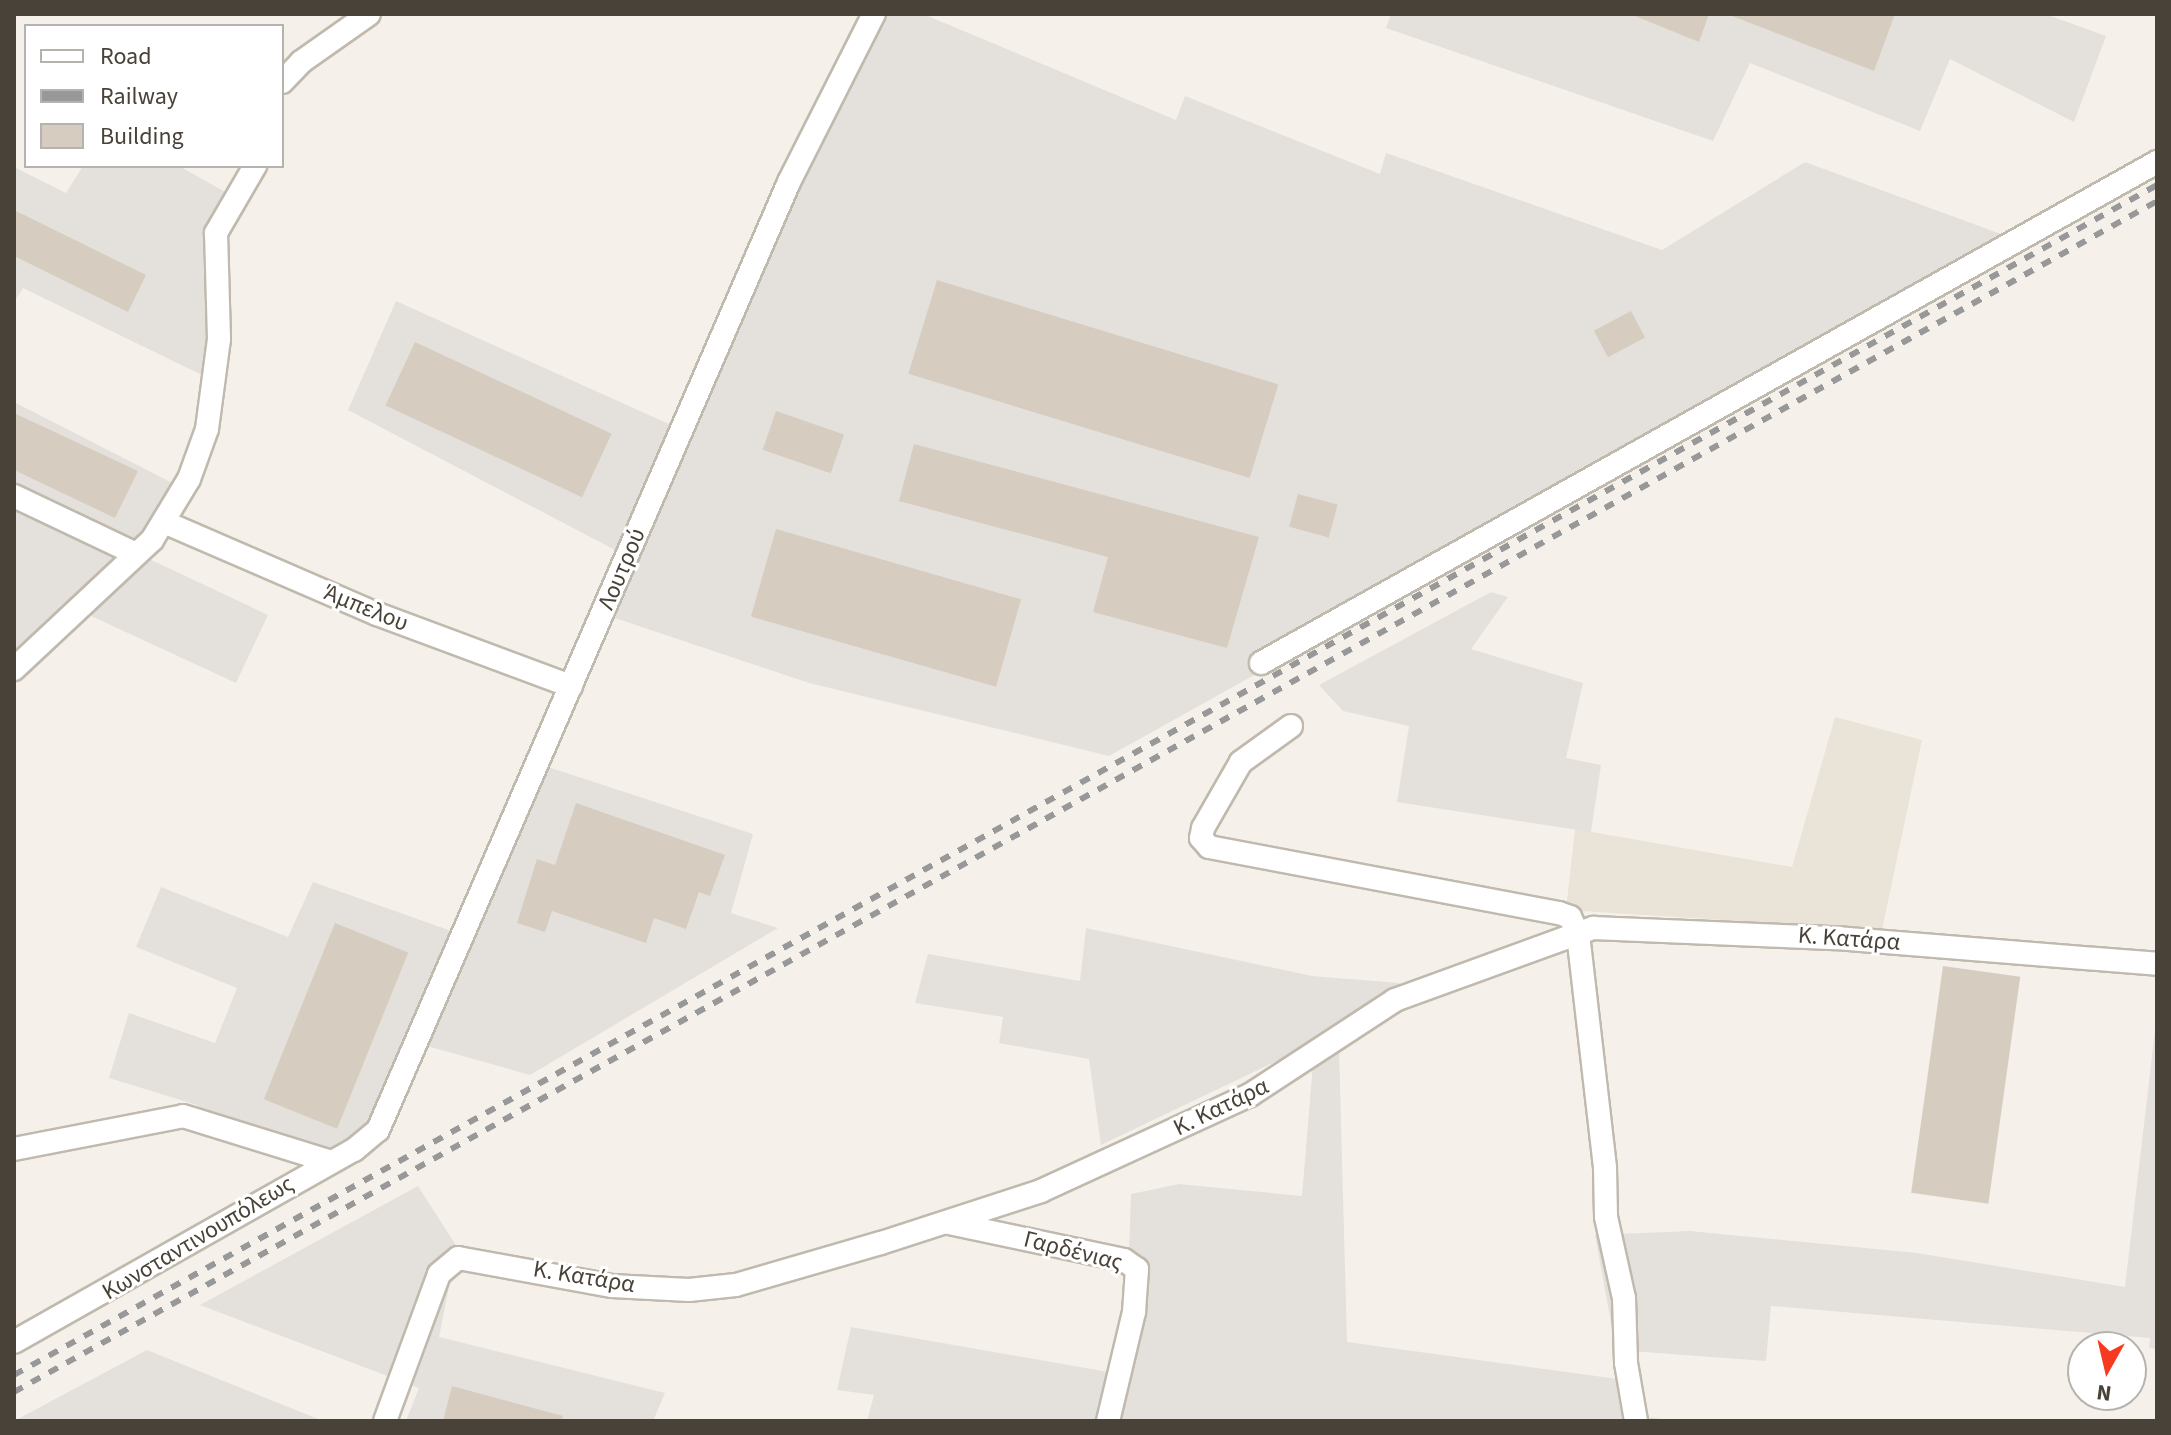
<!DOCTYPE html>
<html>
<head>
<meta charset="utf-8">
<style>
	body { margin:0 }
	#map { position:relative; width:2171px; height:1435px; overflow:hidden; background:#f5f1ea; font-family:"Source Sans 3",sans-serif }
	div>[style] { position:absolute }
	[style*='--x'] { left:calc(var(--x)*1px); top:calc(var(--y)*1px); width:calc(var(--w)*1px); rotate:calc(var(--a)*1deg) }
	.residential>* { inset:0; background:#e9e3d8 }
	.industrial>* { inset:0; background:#e4e0db }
	.building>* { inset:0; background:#d6cdc0; transform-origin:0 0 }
	.roads { filter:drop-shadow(2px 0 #c0b9ad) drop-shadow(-2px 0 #c0b9ad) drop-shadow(0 2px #c0b9ad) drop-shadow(0 -2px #c0b9ad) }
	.minor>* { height:22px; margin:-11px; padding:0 11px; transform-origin:11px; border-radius:11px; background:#fff }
	.rail>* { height:6px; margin-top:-3px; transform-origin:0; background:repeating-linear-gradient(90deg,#989898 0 10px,transparent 0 20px) }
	span { translate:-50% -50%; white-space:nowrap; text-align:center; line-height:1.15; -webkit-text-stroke:6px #fff; paint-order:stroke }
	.street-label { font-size:24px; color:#494238 }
	.frame { position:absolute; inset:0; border:16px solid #494238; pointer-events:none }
	.legend { position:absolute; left:24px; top:24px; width:260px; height:144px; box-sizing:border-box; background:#fff; border:2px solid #b6b3af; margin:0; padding:10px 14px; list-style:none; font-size:24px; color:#494238 }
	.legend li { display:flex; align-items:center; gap:16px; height:40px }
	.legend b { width:40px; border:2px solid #b6b3af }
	.north { position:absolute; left:2067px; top:1331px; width:80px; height:80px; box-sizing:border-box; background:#fff; border:2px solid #b6b3af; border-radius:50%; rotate:188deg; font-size:22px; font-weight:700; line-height:32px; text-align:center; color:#494238 }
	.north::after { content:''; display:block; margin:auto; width:28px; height:36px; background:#f63a20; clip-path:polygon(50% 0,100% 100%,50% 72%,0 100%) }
</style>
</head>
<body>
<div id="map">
	<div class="residential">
		<i style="clip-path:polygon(1835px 717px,1922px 740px,1882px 930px,1566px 910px,1575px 829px,1792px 867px)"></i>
	</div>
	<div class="industrial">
		<i style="clip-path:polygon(888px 14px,923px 14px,1176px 120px,1185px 96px,1380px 174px,1386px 153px,1662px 250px,1805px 162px,2028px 244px,1109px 756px,809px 683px,612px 617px,636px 561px,348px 410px,396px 301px,691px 434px,807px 166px)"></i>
		<i style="clip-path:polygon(1391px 14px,2045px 14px,2106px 36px,2074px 122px,1950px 59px,1920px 131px,1750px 63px,1713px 141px,1386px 28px)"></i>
		<i style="clip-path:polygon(83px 166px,179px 166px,227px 193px,213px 219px,203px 256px,210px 316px,206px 377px,23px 288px,14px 302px,14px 167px,66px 193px)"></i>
		<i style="clip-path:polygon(14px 402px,192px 493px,145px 557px,268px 615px,236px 683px,89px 615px,14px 679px)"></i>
		<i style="clip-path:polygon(1491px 592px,1508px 597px,1471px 649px,1583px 683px,1566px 758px,1601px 765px,1591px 832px,1397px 802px,1409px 726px,1343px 711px,1319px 685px)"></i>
		<i style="clip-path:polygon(545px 766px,753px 834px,731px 913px,778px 928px,530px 1075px,427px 1046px,388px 1139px,332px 1172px,215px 1132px,197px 1105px,109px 1078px,129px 1013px,215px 1043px,237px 988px,136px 947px,161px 887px,288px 937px,313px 882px,474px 939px)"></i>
		<i style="clip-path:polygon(1086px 928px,1312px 976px,1399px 983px,1404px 1007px,1339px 1047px,1347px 1342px,1618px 1379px,1624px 1414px,1678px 1421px,867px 1421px,874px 1395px,837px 1390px,851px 1327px,1114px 1373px,1127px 1313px,1131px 1194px,1179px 1184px,1302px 1196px,1313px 1064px,1302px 1049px,1101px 1145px,1089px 1059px,999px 1043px,1003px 1017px,915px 1003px,928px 954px,1080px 981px)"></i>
		<i style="clip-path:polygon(2157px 1013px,2157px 1349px,2149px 1348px,2150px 1338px,1771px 1306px,1766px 1361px,1616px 1350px,1595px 1235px,1690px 1231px,1917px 1253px,2125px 1287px)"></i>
		<i style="clip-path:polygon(418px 1186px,457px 1247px,439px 1337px,665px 1393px,653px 1421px,406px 1421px,419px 1388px,200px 1305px)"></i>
		<i style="clip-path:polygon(147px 1350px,323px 1421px,14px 1421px)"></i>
	</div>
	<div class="building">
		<i style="clip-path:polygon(1630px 14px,1709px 14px,1699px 42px)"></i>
		<i style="clip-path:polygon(1727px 14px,1895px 14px,1874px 71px)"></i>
		<i style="clip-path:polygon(14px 210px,146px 275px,128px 312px,14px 256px)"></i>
		<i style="left:937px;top:280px;width:357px;height:98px;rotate:17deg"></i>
		<i style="left:1631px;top:311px;width:30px;height:42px;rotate:62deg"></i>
		<i style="left:415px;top:342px;width:217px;height:70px;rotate:25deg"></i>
		<i style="left:776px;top:411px;width:72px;height:41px;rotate:19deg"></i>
		<i style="clip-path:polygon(14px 413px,138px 471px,115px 518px,14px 470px)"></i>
		<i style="clip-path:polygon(914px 444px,1259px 537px,1227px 648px,1093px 612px,1108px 557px,899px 501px)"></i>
		<i style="left:1298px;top:494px;width:41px;height:34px;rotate:15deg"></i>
		<i style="left:776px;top:529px;width:255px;height:91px;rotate:16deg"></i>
		<i style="clip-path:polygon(576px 803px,725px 855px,710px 896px,699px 892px,686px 929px,654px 918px,646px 943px,552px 911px,545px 932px,517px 923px,537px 859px,555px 865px)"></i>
		<i style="left:335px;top:923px;width:79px;height:190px;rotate:22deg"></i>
		<i style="left:1943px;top:966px;width:78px;height:229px;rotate:8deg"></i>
		<i style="clip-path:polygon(452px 1386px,563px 1416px,562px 1421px,443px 1421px)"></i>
	</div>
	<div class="roads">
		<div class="minor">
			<i style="--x:282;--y:82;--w:28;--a:-46"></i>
			<i style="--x:301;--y:62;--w:83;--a:-35.2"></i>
			<i style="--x:14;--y:496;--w:135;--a:25.4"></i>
			<i style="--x:164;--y:522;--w:232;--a:23.4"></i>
			<i style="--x:377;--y:614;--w:207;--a:20.4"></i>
			<i style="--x:1261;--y:663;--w:1027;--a:-29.21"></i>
			<i style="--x:14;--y:669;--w:189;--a:-43.1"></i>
			<i style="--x:152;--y:540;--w:71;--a:-58.8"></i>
			<i style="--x:189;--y:479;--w:53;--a:-70.2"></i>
			<i style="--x:207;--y:429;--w:91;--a:-82.4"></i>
			<i style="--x:219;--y:339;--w:106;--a:-91.6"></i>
			<i style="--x:216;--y:233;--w:78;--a:-59.8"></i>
			<i style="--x:1291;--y:726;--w:62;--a:144.2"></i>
			<i style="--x:1241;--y:762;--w:76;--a:119.9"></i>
			<i style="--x:1203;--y:828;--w:10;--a:101"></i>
			<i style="--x:1201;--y:838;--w:12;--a:48"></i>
			<i style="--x:1209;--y:847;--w:356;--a:10.7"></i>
			<i style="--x:1559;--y:913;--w:12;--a:20"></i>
			<i style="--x:1570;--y:917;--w:19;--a:65"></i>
			<i style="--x:1578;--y:934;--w:236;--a:83.4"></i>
			<i style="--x:1605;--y:1168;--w:49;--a:88.8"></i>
			<i style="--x:1606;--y:1217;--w:83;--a:77.5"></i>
			<i style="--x:1624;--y:1298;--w:65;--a:88.2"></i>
			<i style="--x:1626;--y:1363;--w:59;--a:80.2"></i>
			<i style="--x:14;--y:1149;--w:172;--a:-11"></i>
			<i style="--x:183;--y:1116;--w:152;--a:17.2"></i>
			<i style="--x:949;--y:1223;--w:179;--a:11.9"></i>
			<i style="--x:1124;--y:1260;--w:16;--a:35"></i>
			<i style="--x:1137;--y:1269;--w:43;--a:94"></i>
			<i style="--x:1134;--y:1312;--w:112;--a:103.4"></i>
			<i style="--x:14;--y:1342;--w:390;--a:-29.5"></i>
			<i style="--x:354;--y:1150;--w:31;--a:-40"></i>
			<i style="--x:378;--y:1130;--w:1033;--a:-66.56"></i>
			<i style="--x:789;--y:182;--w:188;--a:-63.2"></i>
			<i style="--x:385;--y:1421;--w:157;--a:-69.8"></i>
			<i style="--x:439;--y:1274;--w:25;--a:-40"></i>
			<i style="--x:458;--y:1258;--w:157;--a:10.3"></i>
			<i style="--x:612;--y:1286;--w:77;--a:3"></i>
			<i style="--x:689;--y:1290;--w:47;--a:-6.1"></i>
			<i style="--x:736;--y:1285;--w:151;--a:-16.2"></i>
			<i style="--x:881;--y:1243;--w:168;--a:-18"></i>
			<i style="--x:1041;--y:1191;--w:230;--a:-24.7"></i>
			<i style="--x:1250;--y:1095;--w:173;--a:-33.2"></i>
			<i style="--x:1395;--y:1000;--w:211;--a:-20"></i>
			<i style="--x:1593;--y:928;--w:243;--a:2.4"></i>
			<i style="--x:1836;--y:938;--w:322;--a:4.6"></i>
		</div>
	</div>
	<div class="rail">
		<i style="--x:14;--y:1375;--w:2451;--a:-29.04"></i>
		<i style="--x:14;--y:1392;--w:2452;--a:-29.06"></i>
	</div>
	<div class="street-label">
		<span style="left:622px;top:569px;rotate:-67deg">Λουτρού</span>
		<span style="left:366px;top:608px;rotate:22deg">Άμπελου</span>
		<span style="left:1849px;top:939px;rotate:4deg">Κ. Κατάρα</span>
		<span style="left:1221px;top:1107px;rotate:-26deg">Κ. Κατάρα</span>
		<span style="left:198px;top:1238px;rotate:-31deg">Κωνσταντινουπόλεως</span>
		<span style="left:1073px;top:1251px;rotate:14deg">Γαρδένιας</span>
		<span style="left:584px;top:1277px;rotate:9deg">Κ. Κατάρα</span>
	</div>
	<div class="frame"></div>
	<ul class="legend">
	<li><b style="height:10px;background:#fff"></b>Road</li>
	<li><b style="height:10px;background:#989898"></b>Railway</li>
	<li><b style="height:22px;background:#d6cdc0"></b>Building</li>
	</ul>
	<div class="north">N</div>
</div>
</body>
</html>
